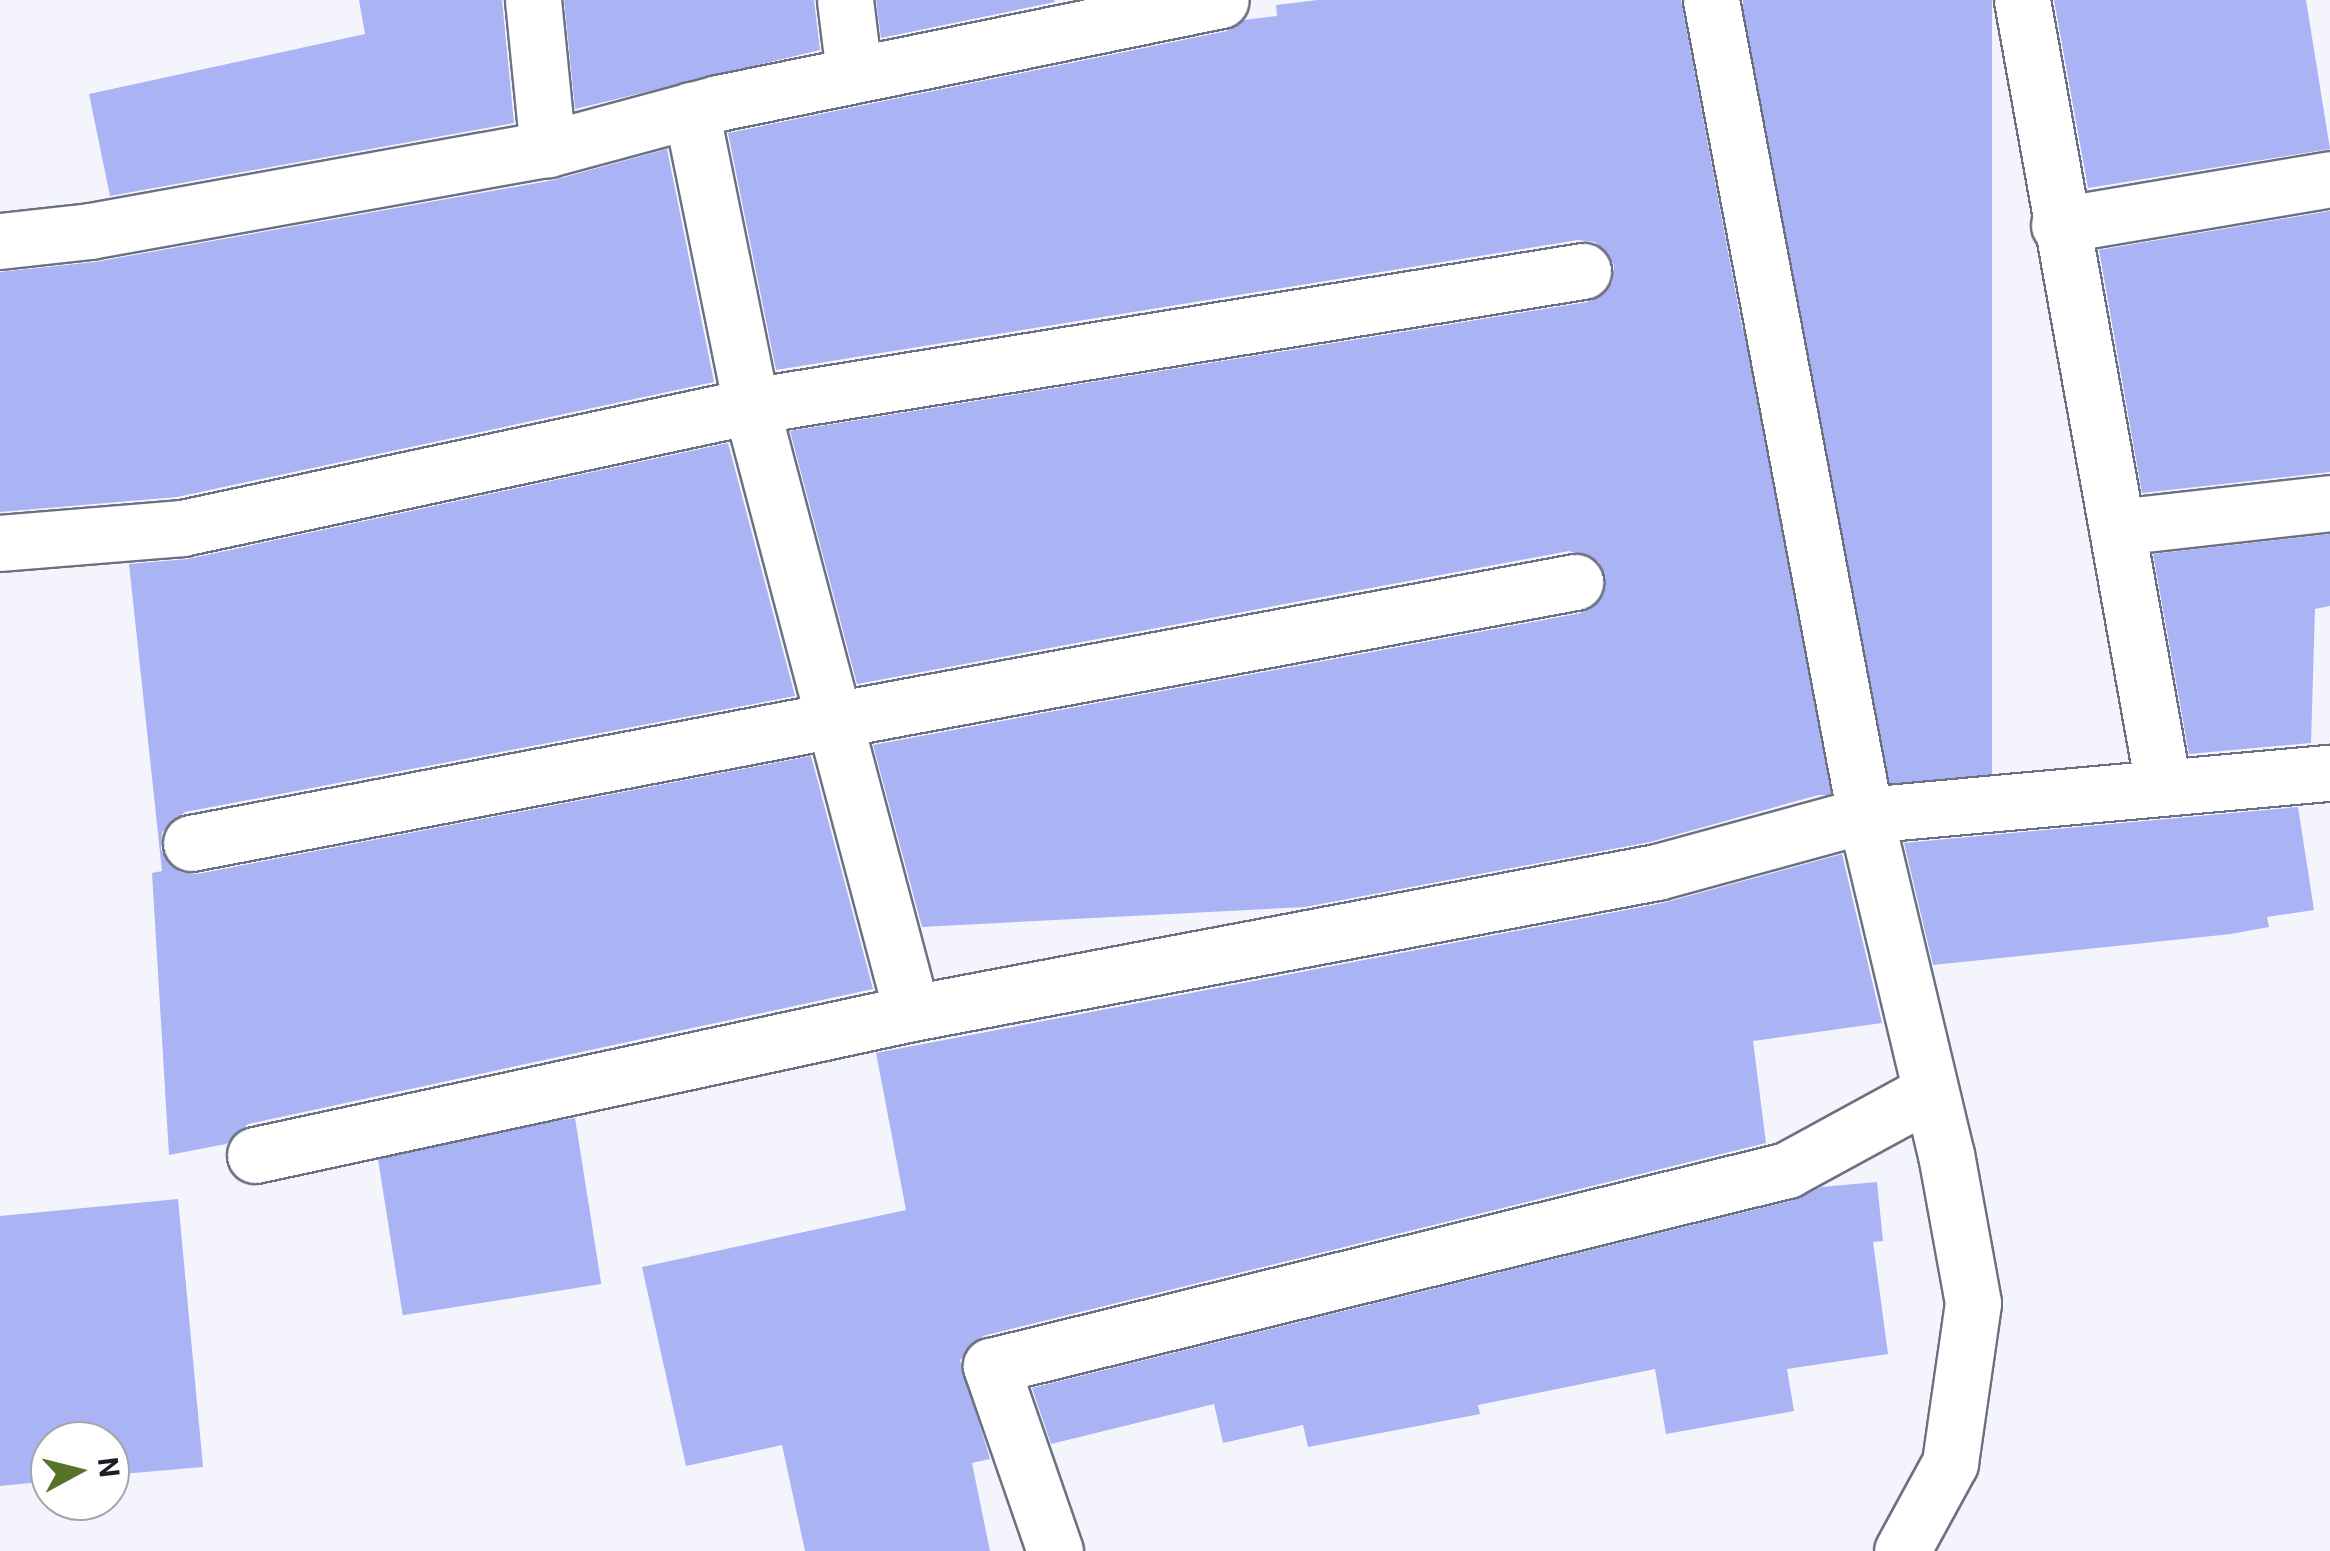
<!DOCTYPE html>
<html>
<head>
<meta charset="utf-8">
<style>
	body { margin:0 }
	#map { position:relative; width:2330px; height:1551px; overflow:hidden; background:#f4f5fc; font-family:Roboto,sans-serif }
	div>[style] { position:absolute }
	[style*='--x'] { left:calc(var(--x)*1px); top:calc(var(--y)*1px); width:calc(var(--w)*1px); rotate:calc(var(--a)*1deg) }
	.building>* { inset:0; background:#aab3f3; transform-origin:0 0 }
	.roads { filter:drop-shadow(2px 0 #6d7080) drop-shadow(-2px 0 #6d7080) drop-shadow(0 2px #6d7080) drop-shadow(0 -2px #6d7080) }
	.street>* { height:55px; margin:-27.5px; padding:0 27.5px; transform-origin:27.5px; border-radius:27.5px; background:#fff }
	span { translate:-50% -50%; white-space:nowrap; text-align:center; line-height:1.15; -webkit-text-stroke:10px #fff; paint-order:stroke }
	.north { position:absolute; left:30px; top:1421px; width:100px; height:100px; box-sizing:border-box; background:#fff; border:2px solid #a5a5a8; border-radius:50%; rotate:83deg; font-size:28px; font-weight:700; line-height:40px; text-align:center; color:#1d1e25 }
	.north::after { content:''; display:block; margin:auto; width:35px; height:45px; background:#567429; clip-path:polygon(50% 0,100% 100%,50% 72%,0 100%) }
</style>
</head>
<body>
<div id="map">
	<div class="building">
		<i style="clip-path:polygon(359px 0,502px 0,514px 123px,110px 196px,89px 94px,365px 34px)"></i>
		<i style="clip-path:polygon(564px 0,814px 0,820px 50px,575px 109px)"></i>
		<i style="clip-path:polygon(876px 0,1054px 0,1055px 2px,881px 38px)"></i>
		<i style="clip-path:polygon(1318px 0,1681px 0,1829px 792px,1650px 842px,1305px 907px,922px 927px,873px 745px,1581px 613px,1604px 593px,1599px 562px,1569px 551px,857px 684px,790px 431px,1588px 302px,1612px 283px,1614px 265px,1595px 242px,1578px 240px,776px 370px,728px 133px,1227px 31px,1244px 20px,1277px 16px,1276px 5px)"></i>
		<i style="left:1743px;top:0;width:249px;height:795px"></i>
		<i style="clip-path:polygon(2054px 0,2306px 0,2330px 149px,2088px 188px)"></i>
		<i style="clip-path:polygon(667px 149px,714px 382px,177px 497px,0 512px,0 272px,95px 262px,554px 180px)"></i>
		<i style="clip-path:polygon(2330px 211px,2330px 472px,2142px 493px,2099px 250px)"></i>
		<i style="clip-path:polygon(728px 443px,795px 696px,185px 812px,162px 832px,161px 850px,180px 872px,197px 874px,811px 756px,873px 989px,248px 1124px,226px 1144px,169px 1155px,152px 873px,162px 871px,129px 564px,188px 559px)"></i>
		<i style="clip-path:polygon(2330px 534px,2330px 606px,2315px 609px,2311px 743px,2189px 754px,2153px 554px)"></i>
		<i style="clip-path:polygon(2298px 807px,2314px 910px,2267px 917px,2269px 927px,2231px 934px,1933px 965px,1904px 843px)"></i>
		<i style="clip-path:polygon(1842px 854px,1882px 1023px,1753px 1041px,1766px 1143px,983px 1336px,960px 1360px,990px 1459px,972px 1463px,990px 1551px,805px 1551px,782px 1445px,686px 1466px,642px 1267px,906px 1210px,876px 1053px,1663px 903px)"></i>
		<i style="left:575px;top:1118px;width:168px;height:201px;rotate:81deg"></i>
		<i style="clip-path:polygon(1877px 1182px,1883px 1241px,1873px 1242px,1888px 1354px,1787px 1369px,1794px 1411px,1666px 1434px,1655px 1369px,1478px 1405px,1480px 1414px,1308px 1447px,1303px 1425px,1223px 1443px,1214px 1404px,1051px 1444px,1032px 1388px,1794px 1200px,1821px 1187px)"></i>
		<i style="clip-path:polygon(178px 1199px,203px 1467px,110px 1475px,110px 1441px,50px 1441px,50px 1481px,0 1486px,0 1216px)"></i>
	</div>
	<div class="roads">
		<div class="street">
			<i style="--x:533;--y:0;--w:150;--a:84.3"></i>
			<i style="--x:845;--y:0;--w:74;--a:83"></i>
			<i style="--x:1711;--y:0;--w:829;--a:79.3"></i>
			<i style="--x:1865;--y:815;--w:349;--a:76.6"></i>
			<i style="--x:1946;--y:1154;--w:151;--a:79.7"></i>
			<i style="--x:1973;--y:1303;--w:162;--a:98.2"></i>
			<i style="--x:1950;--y:1463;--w:100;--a:118.6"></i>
			<i style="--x:2022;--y:0;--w:798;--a:79.82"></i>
			<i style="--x:691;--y:110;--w:302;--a:78.5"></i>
			<i style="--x:751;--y:406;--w:325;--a:75.2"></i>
			<i style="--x:834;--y:720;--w:754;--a:-10.55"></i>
			<i style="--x:2059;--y:225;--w:275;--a:-9.6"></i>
			<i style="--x:0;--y:241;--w:91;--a:-6.3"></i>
			<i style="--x:90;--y:231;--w:465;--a:-10.2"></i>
			<i style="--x:548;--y:149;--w:176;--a:-15.1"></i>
			<i style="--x:718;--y:103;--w:513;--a:-11.57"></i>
			<i style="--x:2117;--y:527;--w:214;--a:-6.4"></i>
			<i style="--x:0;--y:543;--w:183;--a:-4.7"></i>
			<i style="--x:182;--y:528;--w:582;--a:-12.1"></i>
			<i style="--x:751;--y:406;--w:843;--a:-9.22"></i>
			<i style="--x:191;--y:843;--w:655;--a:-10.83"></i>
			<i style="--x:834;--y:720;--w:303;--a:75.1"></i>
			<i style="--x:912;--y:1013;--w:758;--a:-10.72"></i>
			<i style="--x:1657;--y:872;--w:216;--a:-15.3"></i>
			<i style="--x:1865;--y:815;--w:467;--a:-5.2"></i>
			<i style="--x:255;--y:1155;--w:672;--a:-12.2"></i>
			<i style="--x:1055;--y:1551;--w:196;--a:-109.1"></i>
			<i style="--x:991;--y:1366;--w:820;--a:-13.83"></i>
			<i style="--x:1787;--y:1170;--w:161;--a:-28.6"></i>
		</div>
	</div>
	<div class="north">N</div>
</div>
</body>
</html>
